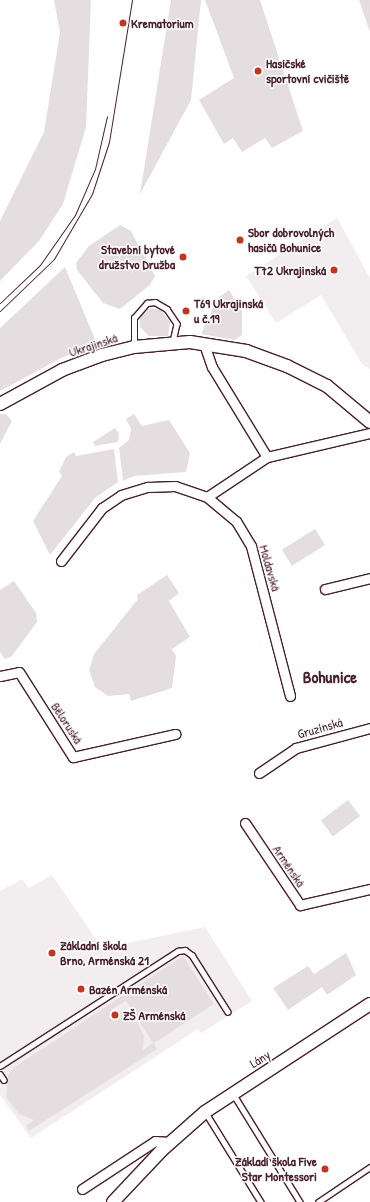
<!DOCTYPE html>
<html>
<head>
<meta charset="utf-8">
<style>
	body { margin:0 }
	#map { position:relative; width:370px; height:1202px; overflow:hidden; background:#fff; font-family:"Patrick Hand",sans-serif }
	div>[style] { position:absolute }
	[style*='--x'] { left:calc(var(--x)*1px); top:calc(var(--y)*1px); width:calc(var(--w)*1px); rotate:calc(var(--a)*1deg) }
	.built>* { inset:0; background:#f2eeef }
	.green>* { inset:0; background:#e5dee0; transform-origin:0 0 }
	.roads { filter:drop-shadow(1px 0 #4a1f2b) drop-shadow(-1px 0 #4a1f2b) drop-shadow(0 1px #4a1f2b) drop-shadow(0 -1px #4a1f2b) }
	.lane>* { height:4.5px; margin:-2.25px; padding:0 2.25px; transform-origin:2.25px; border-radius:2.25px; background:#fff }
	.street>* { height:9px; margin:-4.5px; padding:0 4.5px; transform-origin:4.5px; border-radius:4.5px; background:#fff }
	.secondary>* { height:12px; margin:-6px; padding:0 6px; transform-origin:6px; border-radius:6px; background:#fff }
	.tram>* { height:1px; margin:-0.5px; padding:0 0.5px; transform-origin:0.5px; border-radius:0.5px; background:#4a1f2b }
	.dots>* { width:11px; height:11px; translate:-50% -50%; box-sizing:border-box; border:2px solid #fff; border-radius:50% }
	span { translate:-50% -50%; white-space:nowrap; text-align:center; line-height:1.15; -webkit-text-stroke:3px #fff; paint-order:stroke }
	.poi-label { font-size:13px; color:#4a1f2b; font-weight:700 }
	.left { translate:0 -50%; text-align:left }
	.right { translate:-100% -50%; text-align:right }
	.street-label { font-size:13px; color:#4a1f2b }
	.district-label { font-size:17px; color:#4a1f2b; font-weight:700 }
</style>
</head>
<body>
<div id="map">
	<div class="built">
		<i style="clip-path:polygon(337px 218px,370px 278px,370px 369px,362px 364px,321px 295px,276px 323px,246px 276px)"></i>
		<i style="clip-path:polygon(52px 875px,105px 952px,114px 946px,205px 927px,252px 1001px,201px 1033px,198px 1029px,31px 1138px,0 1095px,0 891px,22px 879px,29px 888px)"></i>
	</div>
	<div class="green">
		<i style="clip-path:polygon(54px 0,91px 0,86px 127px,63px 204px,39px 241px,0 281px,0 221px,44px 132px,60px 32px)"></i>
		<i style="clip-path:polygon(171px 0,201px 0,191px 100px,140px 194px)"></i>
		<i style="clip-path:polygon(205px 0,260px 0,303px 131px,272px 148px,265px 138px,242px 152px,233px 138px,224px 144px,199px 100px,234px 78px)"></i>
		<i style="clip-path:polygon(359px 0,370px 0,370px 32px)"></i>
		<i style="clip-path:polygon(120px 225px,131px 231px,155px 276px,150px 285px,120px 309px,103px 303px,77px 270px,76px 263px,89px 246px)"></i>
		<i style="clip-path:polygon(65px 267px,97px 344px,61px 358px,0 391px,0 328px)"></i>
		<i style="clip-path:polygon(229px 290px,242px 311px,242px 335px,235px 340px,201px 334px,218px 298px)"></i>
		<i style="clip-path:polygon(150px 308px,161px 310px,170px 322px,168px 336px,149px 336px,140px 327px,140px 317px)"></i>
		<i style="clip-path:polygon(0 414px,6px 414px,12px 421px,0 444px)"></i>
		<i style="clip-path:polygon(134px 414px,142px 426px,169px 420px,190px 453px,186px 472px,134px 476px,123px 481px,119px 448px,129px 440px,131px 429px,126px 419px)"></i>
		<i style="clip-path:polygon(115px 428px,119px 434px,118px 442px,95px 446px,93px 442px)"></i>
		<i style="clip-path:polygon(114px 449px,118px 482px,95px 498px,50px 555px,33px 521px,62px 476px,59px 472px,66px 457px,74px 452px,76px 456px)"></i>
		<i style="left:315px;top:529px;width:19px;height:39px;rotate:58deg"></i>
		<i style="clip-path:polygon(167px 575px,179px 593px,169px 601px,190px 637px,172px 649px,176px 656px,172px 688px,131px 701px,129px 694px,108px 696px,95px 687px,89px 670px,94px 654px,138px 599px,137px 595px)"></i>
		<i style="clip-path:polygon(14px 581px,36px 613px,37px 622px,11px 657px,5px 659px,0 652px,0 590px)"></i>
		<i style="left:348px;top:800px;width:20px;height:34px;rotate:53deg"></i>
		<i style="clip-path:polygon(346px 953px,356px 975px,327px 995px,322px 987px,288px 1010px,273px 988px,308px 966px,314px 974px)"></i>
		<i style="clip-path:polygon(evenodd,183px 956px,214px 1004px,154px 1043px,157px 1049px,29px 1131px,26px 1126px,34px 1120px,19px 1114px,6px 1097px,8px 1076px,13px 1068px,183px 956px,126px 1001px,153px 1043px,143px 1050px,144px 1036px,137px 1022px,126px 1012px,111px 1010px,126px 1001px)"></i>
	</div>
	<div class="roads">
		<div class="lane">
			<i style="--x:134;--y:347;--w:29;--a:-90"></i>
			<i style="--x:134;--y:318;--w:20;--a:-49"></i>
			<i style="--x:147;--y:303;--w:8;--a:-7"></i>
			<i style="--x:155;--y:302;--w:14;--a:30"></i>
			<i style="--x:167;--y:309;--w:18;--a:56"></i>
			<i style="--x:177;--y:324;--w:18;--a:103"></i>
			<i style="--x:0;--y:1066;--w:212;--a:-32.9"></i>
			<i style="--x:178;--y:951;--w:7;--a:-8"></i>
			<i style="--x:185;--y:950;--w:9;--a:36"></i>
			<i style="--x:192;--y:955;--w:67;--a:57.7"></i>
			<i style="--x:0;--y:1074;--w:7;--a:56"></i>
			<i style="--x:234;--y:1095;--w:126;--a:58.3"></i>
			<i style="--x:206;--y:1113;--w:105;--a:58.3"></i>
			<i style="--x:318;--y:1202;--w:63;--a:-33.9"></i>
		</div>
		<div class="street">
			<i style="--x:204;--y:344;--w:24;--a:71"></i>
			<i style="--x:212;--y:367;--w:105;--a:58.6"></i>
			<i style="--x:267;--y:457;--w:106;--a:-13.1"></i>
			<i style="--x:207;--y:497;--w:72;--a:-33.7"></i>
			<i style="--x:61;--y:561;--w:67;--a:-52.3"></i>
			<i style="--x:102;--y:508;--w:23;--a:-34"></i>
			<i style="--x:121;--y:495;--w:28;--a:-17"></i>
			<i style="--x:148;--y:487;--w:27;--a:-2"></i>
			<i style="--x:175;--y:486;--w:34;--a:19"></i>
			<i style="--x:207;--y:497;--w:38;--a:40"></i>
			<i style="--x:236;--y:521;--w:29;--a:59"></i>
			<i style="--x:251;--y:546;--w:155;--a:75.4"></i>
			<i style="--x:325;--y:589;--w:46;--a:-13.7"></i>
			<i style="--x:0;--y:676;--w:19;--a:-12"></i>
			<i style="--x:19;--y:672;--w:101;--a:57.6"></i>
			<i style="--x:73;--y:757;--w:105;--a:-12.7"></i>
			<i style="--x:259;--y:773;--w:45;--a:-34"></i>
			<i style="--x:296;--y:748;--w:77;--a:-15.1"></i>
			<i style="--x:245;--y:823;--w:99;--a:56.1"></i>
			<i style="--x:300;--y:905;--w:72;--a:-12.9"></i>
			<i style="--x:82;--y:1189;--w:87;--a:-33.3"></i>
			<i style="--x:155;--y:1141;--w:15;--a:4"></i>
		</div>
		<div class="secondary">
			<i style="--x:0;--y:404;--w:71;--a:-28.7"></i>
			<i style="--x:62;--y:370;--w:43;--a:-20.6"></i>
			<i style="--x:102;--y:355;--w:33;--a:-14"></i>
			<i style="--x:134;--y:347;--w:56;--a:-5.1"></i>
			<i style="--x:190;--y:342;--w:57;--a:9.1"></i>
			<i style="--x:246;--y:351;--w:44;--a:20.1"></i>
			<i style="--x:287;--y:366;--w:45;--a:26.6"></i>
			<i style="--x:327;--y:386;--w:56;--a:39.9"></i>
			<i style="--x:113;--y:1202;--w:71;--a:-46.7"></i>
			<i style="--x:162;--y:1150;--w:57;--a:-41.5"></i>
			<i style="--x:205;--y:1112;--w:197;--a:-33.2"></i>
		</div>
	</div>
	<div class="tram">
		<i style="--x:0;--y:303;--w:55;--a:-43.5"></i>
		<i style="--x:40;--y:265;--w:61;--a:-55"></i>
		<i style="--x:75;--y:215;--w:50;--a:-66.5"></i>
		<i style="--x:95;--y:169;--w:54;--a:-77.2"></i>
		<i style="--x:0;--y:311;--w:75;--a:-43.9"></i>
		<i style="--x:54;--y:259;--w:75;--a:-59.7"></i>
		<i style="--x:92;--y:194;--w:55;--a:-71.9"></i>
		<i style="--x:109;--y:142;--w:144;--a:-80.8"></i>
	</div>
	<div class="dots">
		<i style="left:123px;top:23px;background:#c8321e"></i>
		<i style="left:258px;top:71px;background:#c8321e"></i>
		<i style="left:240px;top:240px;background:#c8321e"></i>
		<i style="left:183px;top:257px;background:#c8321e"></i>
		<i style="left:334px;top:270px;background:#c8321e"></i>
		<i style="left:186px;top:311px;background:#c8321e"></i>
		<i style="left:52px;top:953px;background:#c8321e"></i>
		<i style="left:81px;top:989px;background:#c8321e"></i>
		<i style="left:115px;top:1015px;background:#c8321e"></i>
		<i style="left:325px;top:1169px;background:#c8321e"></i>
	</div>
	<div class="poi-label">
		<span class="left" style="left:131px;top:23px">Krematorium</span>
		<span class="left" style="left:266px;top:71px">Hasičské<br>sportovní cvičiště</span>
		<span class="left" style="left:248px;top:240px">Sbor dobrovolných<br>hasičů Bohunice</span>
		<span class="right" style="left:175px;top:257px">Stavební bytové<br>družstvo Družba</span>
		<span class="right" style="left:326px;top:270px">T72 Ukrajinská</span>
		<span class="left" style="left:194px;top:311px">T69 Ukrajinská<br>u č.19</span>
		<span class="left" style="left:60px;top:953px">Základní škola<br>Brno, Arménská 21</span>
		<span class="left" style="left:89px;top:989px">Bazén Arménská</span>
		<span class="left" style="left:123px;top:1015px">ZŠ Arménská</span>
		<span class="right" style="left:317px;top:1169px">Základí škola Five<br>Star Montessori</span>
	</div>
	<div class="street-label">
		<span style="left:93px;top:345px;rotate:-18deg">Ukrajinská</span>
		<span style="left:270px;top:568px;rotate:74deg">Moldavská</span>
		<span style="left:67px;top:723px;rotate:57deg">Běloruská</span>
		<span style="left:320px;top:728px;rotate:-16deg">Gruzínská</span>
		<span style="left:289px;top:866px;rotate:56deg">Arménská</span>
		<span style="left:260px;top:1059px;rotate:-33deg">Lány</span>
	</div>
	<div class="district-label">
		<span style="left:330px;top:677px">Bohunice</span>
	</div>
</div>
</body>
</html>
